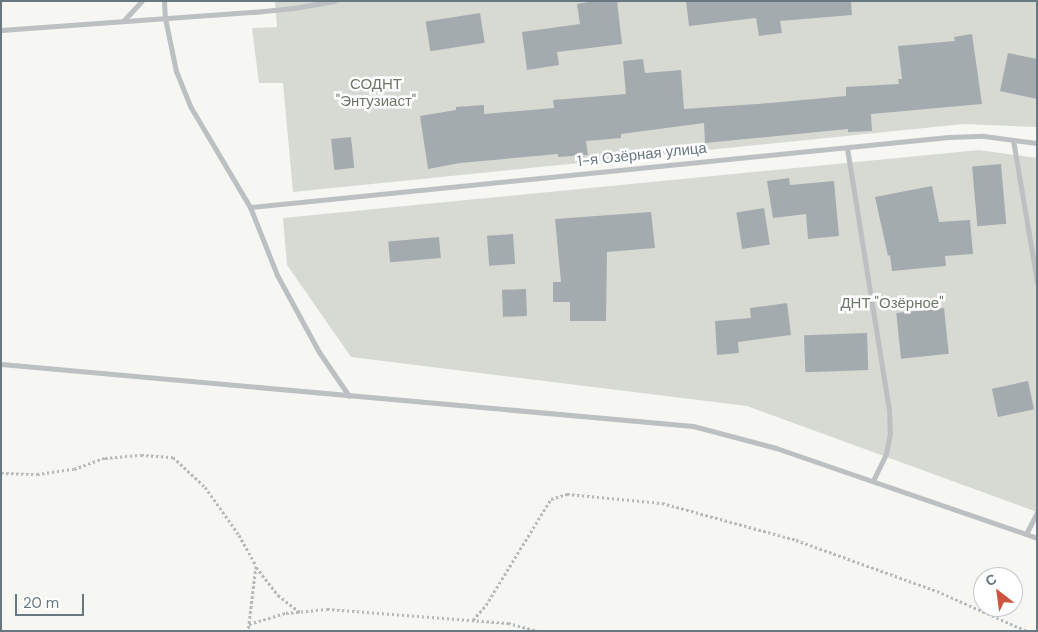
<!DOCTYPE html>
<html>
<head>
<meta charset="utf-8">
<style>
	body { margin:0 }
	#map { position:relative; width:1038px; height:632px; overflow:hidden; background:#f6f6f3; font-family:"DM Sans",sans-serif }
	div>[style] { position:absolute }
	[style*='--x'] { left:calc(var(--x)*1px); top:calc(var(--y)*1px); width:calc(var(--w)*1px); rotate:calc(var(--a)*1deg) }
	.green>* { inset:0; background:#d6dad3 }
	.building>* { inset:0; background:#a4abaf; transform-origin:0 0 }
	.path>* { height:3px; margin-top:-1.5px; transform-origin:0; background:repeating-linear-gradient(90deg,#b6babb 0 2.5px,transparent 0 5px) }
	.street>* { height:5px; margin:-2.5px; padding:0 2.5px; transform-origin:2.5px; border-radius:2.5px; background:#bcc0c2 }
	span { translate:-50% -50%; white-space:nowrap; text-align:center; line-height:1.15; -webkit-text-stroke:5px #fff; paint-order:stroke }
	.park-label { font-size:15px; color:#6c7867 }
	.street-label { font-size:15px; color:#697880 }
	.frame { position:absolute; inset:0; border:2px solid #697880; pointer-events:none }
	.north { position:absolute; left:973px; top:567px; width:50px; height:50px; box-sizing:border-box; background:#fff; border:1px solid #c3c9cc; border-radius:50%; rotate:330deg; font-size:14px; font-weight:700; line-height:20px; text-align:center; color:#697880 }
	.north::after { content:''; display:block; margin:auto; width:18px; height:22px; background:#cd543d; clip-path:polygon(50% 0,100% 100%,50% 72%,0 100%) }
	.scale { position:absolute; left:15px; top:594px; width:69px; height:22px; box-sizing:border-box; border:2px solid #697880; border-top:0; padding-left:6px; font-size:15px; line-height:18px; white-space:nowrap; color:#697880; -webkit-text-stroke:4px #fff; paint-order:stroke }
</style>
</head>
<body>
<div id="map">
	<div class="green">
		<i style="clip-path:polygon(275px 1px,1037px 1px,1037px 127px,964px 124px,293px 192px,283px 83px,259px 83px,252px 28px,277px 27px)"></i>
		<i style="clip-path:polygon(979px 150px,1037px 158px,1037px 512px,747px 406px,351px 357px,287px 265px,283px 218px)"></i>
	</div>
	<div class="building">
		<i style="clip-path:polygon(594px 1px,617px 1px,622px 44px,557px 52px,559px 65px,527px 70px,522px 32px,580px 24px,577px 4px)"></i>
		<i style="clip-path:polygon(686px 1px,851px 1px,852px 15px,780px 21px,782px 33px,759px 36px,756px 18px,689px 26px)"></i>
		<i style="left:480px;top:13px;width:30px;height:55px;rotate:81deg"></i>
		<i style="clip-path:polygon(972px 34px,982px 104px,871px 114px,872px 131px,848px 132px,848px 129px,705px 143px,704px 123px,621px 134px,621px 138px,586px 141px,588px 155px,558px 157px,558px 154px,460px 163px,428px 169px,420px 116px,456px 110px,456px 107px,484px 105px,484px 114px,554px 108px,553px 100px,626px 94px,623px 61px,643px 59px,645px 73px,681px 70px,684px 109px,770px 103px,846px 96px,846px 87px,899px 84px,898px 79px,902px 79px,898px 46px,955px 41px,954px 37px)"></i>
		<i style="clip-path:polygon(1008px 53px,1037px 59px,1037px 99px,1000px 91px)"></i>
		<i style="left:351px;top:137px;width:31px;height:20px;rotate:84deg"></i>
		<i style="left:1001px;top:164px;width:60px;height:29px;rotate:85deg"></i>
		<i style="clip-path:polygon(789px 178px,790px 185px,834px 181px,839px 236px,808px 239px,806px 214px,773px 218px,767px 181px)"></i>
		<i style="clip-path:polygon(932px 186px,939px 222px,970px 220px,973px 254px,945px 256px,946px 266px,892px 271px,890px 255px,888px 256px,875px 197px)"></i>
		<i style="left:764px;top:208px;width:37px;height:28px;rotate:81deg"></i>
		<i style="clip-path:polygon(651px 212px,655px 248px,607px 252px,606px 321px,570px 321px,570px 302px,553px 302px,553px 282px,561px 282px,555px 219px)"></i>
		<i style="left:513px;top:234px;width:30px;height:26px;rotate:86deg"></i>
		<i style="left:439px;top:237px;width:21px;height:51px;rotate:85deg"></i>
		<i style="left:526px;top:289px;width:27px;height:24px;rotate:88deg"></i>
		<i style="clip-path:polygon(787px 303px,791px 335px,738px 342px,739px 353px,717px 355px,715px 321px,751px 318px,750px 308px)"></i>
		<i style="left:944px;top:308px;width:46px;height:48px;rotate:84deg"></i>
		<i style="left:867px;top:333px;width:37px;height:63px;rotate:88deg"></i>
		<i style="left:1028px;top:381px;width:29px;height:37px;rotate:78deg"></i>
	</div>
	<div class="path">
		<i style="--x:1;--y:473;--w:36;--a:2"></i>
		<i style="--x:37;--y:474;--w:37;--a:-8"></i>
		<i style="--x:74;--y:469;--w:33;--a:-20"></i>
		<i style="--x:105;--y:458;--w:36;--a:-5"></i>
		<i style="--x:141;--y:455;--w:32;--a:4"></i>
		<i style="--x:173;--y:457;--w:44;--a:43.2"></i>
		<i style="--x:205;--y:487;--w:59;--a:54.7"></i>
		<i style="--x:239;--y:535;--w:35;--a:61"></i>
		<i style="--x:256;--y:566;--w:65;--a:97"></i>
		<i style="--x:256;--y:567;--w:36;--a:52"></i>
		<i style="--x:278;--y:595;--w:28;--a:38"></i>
		<i style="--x:473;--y:620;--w:20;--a:-49"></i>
		<i style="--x:486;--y:605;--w:124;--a:-58.5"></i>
		<i style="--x:551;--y:499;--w:17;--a:-17"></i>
		<i style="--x:567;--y:494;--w:95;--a:5.4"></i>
		<i style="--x:662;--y:503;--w:139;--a:15.4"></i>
		<i style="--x:796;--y:540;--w:150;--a:19.9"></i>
		<i style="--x:937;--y:591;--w:98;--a:24"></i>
		<i style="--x:249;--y:624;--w:39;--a:-17"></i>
		<i style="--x:286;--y:613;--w:41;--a:-5.6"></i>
		<i style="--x:327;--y:609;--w:182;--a:4.4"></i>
		<i style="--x:508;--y:623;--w:31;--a:15"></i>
	</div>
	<div class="street">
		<i style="--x:164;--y:1;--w:17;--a:87"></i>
		<i style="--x:165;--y:18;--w:54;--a:78.3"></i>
		<i style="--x:176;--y:71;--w:38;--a:68"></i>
		<i style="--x:190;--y:106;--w:117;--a:59.3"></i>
		<i style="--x:250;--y:207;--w:73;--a:68.3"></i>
		<i style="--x:277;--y:275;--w:88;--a:61.4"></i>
		<i style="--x:319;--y:352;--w:53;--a:55.7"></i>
		<i style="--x:124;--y:20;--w:26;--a:-47"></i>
		<i style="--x:1;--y:30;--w:254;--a:-4.1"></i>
		<i style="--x:254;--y:12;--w:40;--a:-5.7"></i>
		<i style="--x:294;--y:8;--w:41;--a:-9.9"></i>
		<i style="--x:1013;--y:140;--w:144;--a:80.4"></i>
		<i style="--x:847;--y:148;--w:264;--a:80.9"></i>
		<i style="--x:889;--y:409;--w:24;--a:88"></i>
		<i style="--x:890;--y:433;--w:21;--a:101"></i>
		<i style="--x:886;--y:454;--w:30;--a:116"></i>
		<i style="--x:250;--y:207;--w:702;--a:-5.72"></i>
		<i style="--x:949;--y:137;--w:35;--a:-2"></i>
		<i style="--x:984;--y:136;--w:53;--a:7.5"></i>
		<i style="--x:1;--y:364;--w:695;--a:5.12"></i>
		<i style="--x:693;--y:426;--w:86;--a:14.8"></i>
		<i style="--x:776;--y:448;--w:276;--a:19"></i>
		<i style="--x:1026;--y:534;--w:25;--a:-63"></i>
	</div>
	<div class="park-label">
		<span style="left:376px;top:93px">СОДНТ<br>"Энтузиаст"</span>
		<span style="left:892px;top:304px">ДНТ "Озёрное"</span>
	</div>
	<div class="street-label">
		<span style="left:642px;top:155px;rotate:-6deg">1-я Озёрная улица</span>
	</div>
	<div class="frame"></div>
	<div class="north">С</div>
	<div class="scale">20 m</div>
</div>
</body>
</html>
